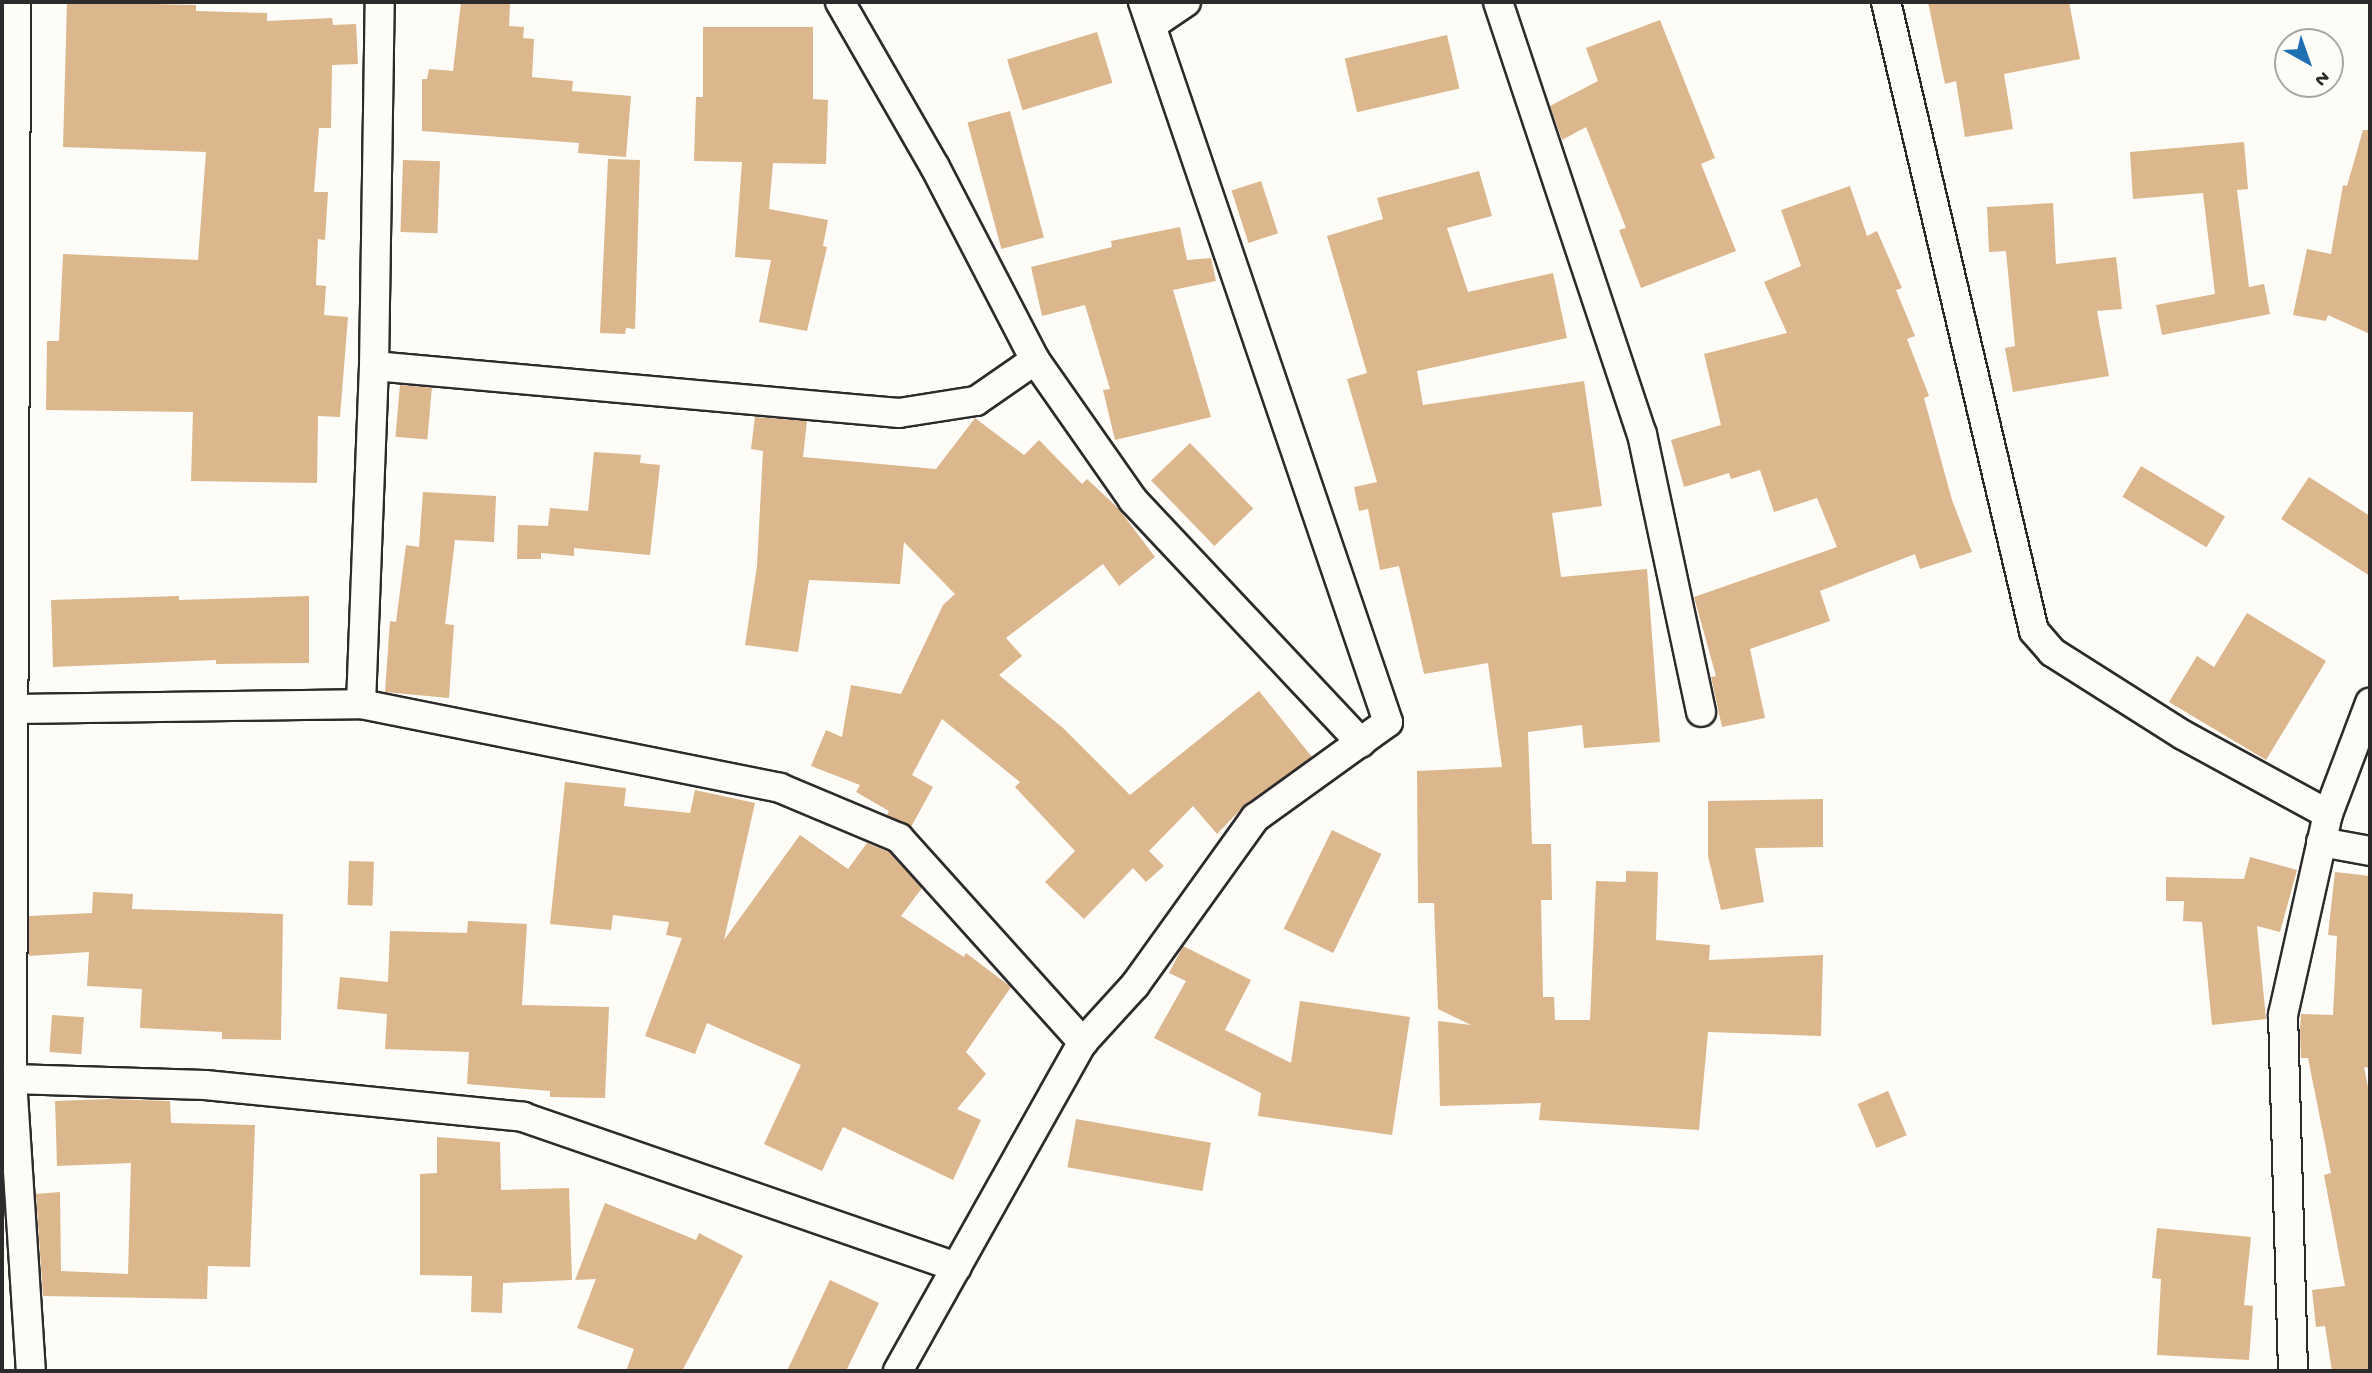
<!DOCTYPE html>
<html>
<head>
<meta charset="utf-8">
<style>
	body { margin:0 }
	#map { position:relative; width:2372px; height:1373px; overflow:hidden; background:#fdfcf7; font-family:"Gochi Hand",sans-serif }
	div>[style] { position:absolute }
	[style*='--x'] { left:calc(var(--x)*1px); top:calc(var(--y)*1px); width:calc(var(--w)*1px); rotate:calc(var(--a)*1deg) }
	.building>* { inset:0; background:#dcb78d; transform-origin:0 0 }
	.roads { filter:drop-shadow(2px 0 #2b2b2b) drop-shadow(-2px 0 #2b2b2b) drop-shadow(0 2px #2b2b2b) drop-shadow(0 -2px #2b2b2b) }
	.street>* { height:28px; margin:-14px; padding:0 14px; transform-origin:14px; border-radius:14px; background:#fdfcf7 }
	span { translate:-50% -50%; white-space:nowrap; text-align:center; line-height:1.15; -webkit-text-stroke:5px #fdfcf7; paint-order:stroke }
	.frame { position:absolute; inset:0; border:4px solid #2b2b2b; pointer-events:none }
	.north { position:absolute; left:2274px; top:28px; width:70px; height:70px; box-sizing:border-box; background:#fdfcf7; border:2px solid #a9a8a5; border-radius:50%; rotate:140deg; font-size:19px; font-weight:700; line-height:28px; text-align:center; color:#2b2b2b }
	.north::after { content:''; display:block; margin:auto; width:24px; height:32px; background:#1f6fb2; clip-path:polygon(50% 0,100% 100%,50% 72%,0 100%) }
</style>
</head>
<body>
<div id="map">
	<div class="building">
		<i style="clip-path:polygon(67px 2px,196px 5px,196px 11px,267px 13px,267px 21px,332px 18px,333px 25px,356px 24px,358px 64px,332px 65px,331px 128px,319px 128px,314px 192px,328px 192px,325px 240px,318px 239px,316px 285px,326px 286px,324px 315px,348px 317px,340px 417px,318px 416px,317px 483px,191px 481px,193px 412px,46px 410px,47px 341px,59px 341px,63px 254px,198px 260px,206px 152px,63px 147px)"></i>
		<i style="clip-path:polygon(461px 2px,510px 4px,509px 26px,524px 27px,523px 38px,534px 39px,532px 77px,573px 81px,572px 91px,631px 96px,626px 157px,578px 153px,579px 143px,422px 131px,422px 79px,427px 79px,429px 69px,453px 71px)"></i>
		<i style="clip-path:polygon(1928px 2px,2069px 2px,2080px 59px,2004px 74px,2013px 129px,1965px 137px,1956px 81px,1945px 84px)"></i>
		<i style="clip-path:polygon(1660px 20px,1715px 158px,1701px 164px,1736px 251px,1641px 288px,1619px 230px,1626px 228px,1586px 127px,1562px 140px,1550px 106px,1598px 81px,1586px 48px)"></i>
		<i style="clip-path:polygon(703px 27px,813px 27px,813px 99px,828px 100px,826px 164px,773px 163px,769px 209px,828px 220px,823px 246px,827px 247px,807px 331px,759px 322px,771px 260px,735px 257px,742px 162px,694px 161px,696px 97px,703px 97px)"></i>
		<i style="left:1097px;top:32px;width:53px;height:94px;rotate:73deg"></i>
		<i style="left:1447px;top:35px;width:55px;height:105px;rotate:77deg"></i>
		<i style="left:1010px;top:111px;width:131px;height:44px;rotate:75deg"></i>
		<i style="clip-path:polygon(2363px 130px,2370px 130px,2370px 334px,2328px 315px,2326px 321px,2293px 315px,2307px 249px,2331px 254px,2343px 185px,2347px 186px)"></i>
		<i style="clip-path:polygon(2244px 142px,2248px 189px,2237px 190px,2249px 287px,2264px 284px,2270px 314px,2162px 335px,2156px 305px,2215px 294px,2203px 193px,2133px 199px,2130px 152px)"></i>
		<i style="clip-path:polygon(608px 159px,640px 160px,635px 329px,626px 328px,625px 334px,600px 333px)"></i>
		<i style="left:403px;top:160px;width:37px;height:72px;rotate:2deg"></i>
		<i style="clip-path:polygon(1479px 171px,1492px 216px,1447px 228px,1468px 292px,1553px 273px,1567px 338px,1417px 371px,1423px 405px,1584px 381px,1602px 506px,1552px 513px,1561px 577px,1647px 569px,1660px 742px,1584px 748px,1582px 725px,1528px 732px,1532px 844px,1551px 844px,1552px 900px,1541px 900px,1543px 997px,1554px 997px,1555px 1020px,1590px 1020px,1596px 881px,1626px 882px,1626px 871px,1658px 872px,1656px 940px,1710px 945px,1709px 960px,1823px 955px,1821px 1036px,1708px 1032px,1699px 1130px,1539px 1120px,1541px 1103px,1440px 1106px,1438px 1021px,1471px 1025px,1438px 1009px,1434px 903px,1418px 903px,1417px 771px,1502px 767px,1488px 663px,1424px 674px,1399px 566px,1380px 570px,1368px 509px,1359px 511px,1354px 487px,1377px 482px,1347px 379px,1367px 373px,1327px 236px,1383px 219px,1377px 198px)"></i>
		<i style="left:1261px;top:181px;width:55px;height:31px;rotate:72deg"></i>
		<i style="clip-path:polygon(1850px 186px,1867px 236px,1877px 231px,1902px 288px,1896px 290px,1915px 336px,1907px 339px,1929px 396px,1924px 398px,1952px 500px,1972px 552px,1920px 569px,1915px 554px,1820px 591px,1830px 621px,1750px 649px,1765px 718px,1722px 727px,1711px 677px,1716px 676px,1694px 597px,1837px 547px,1817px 498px,1774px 512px,1760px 470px,1731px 479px,1729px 473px,1684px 487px,1671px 440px,1721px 425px,1704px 354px,1787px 333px,1764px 282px,1801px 266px,1781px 210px)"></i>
		<i style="clip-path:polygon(2053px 203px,2056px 264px,2116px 257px,2122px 309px,2097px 311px,2109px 376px,2013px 392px,2005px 348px,2015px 346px,2006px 251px,1989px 252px,1987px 207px)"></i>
		<i style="clip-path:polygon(1180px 227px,1187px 260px,1211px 258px,1216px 281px,1173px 290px,1211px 417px,1115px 440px,1103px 390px,1110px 389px,1085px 305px,1042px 316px,1031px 267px,1112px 247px,1111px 241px)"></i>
		<i style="left:400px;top:385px;width:32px;height:52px;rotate:5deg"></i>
		<i style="clip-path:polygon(755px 417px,807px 421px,803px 457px,936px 469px,975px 418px,1024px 455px,1039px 440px,1082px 484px,1087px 479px,1118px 508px,1155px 557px,1119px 586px,1103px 564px,1006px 638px,1022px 656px,999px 675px,1063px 728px,1130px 795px,1259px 691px,1312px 757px,1245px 805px,1217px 834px,1193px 806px,1149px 851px,1164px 866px,1146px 882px,1133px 868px,1084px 919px,1045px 882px,1075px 851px,1015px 787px,1020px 782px,942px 719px,912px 775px,933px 787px,911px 827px,887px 815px,889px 811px,856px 792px,860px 785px,811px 766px,826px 730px,842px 737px,851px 685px,901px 694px,943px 605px,955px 594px,904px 542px,900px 584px,809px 580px,798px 652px,745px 645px,757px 566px,763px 451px,751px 449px)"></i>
		<i style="left:1190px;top:443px;width:91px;height:54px;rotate:46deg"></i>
		<i style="clip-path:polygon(594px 452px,641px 455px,640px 463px,660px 465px,650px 555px,574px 548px,574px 556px,541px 553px,541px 559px,517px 559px,518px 525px,548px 526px,550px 508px,588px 511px)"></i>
		<i style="left:2141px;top:466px;width:98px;height:36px;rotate:31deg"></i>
		<i style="clip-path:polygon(2309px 477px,2370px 516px,2370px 576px,2281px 519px)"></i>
		<i style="clip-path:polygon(423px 492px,496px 496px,494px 542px,455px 540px,445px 624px,454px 625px,449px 698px,385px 692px,390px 621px,396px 622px,406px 545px,419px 547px)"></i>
		<i style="clip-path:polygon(179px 596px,179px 600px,309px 596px,309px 663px,216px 664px,216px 660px,53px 667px,51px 600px)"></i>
		<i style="clip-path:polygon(2247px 613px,2326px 661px,2266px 760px,2169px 702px,2197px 656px,2214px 667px)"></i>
		<i style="clip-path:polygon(565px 782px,626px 788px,624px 806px,690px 813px,695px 790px,755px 803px,724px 940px,800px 835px,848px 869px,867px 843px,889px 852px,922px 888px,901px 916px,964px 957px,966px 953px,1011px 987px,966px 1052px,986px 1074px,957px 1109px,981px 1120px,953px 1180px,843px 1127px,822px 1171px,764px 1144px,801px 1065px,707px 1023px,695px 1054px,645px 1036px,682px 938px,666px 935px,669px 922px,613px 915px,611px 930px,550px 924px)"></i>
		<i style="clip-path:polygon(1823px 799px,1823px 847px,1755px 848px,1764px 902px,1721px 910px,1708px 856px,1708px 801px)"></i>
		<i style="left:1332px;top:830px;width:55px;height:110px;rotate:26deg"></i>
		<i style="clip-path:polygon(2250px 857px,2297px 870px,2280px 932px,2257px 926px,2266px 1019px,2212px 1025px,2202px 922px,2183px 921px,2184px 901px,2166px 901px,2166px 877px,2244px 879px)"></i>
		<i style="left:349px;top:861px;width:25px;height:44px;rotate:2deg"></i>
		<i style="clip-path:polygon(2335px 872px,2370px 876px,2370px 1068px,2364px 1067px,2370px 1097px,2370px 1371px,2332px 1371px,2325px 1326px,2316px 1327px,2312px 1290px,2345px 1286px,2324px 1175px,2331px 1173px,2308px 1058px,2301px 1058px,2300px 1030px,2301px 1014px,2333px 1015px,2337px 936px,2328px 935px)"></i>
		<i style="clip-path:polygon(93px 892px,133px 894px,132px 909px,283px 914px,281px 1040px,222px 1039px,222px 1032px,140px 1028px,142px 989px,87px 986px,89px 952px,29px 956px,29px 916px,92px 913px)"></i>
		<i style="clip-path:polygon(468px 921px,527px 924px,522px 1005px,609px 1007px,605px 1098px,550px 1097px,550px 1091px,467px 1084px,469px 1052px,385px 1049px,387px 1014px,337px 1009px,340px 977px,388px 982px,390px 931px,467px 933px)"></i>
		<i style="clip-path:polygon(1183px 946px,1251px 980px,1225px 1030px,1291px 1063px,1300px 1001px,1410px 1017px,1392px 1135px,1258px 1116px,1261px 1093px,1154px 1038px,1186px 981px,1169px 973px)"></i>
		<i style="left:52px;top:1015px;width:32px;height:37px;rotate:4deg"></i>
		<i style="left:1888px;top:1091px;width:48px;height:33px;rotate:67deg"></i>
		<i style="clip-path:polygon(109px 1099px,170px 1101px,171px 1123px,255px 1125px,250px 1267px,208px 1266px,207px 1299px,43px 1296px,36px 1194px,60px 1192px,61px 1271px,128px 1274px,131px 1163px,57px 1166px,55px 1101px)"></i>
		<i style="left:1076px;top:1119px;width:137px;height:49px;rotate:10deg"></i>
		<i style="clip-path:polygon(437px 1137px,500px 1142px,501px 1190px,569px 1188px,572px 1280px,503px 1283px,502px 1313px,471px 1312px,472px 1276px,420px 1275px,420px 1174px,437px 1173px)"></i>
		<i style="clip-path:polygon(605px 1203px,696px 1240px,699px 1233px,743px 1256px,682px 1371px,626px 1371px,634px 1349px,577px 1328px,596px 1279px,575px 1280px)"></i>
		<i style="clip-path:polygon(2157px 1228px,2251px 1237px,2244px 1305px,2253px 1306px,2249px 1360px,2157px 1355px,2161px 1279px,2152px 1278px)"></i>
		<i style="clip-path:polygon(830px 1280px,879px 1303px,846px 1371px,787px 1371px)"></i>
	</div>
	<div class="roads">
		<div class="street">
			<i style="--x:16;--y:2;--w:1077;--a:90.21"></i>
			<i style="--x:12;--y:1079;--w:293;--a:86.3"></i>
			<i style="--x:840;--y:2;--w:190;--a:60.1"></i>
			<i style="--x:935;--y:167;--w:217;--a:62.6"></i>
			<i style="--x:1035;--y:360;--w:171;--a:55"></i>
			<i style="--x:1133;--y:500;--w:333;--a:46.8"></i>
			<i style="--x:1498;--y:2;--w:455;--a:71.6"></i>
			<i style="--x:1642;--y:434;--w:284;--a:78"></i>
			<i style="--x:1886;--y:2;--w:646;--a:76.76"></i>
			<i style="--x:2034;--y:631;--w:28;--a:49"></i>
			<i style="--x:2052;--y:652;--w:155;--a:32.4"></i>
			<i style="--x:2183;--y:735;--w:165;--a:28.6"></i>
			<i style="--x:1152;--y:25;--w:41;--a:-34.1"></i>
			<i style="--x:374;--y:366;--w:527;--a:5.12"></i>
			<i style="--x:899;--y:413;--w:78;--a:-8.9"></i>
			<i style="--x:976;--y:401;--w:72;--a:-34.8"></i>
			<i style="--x:361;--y:704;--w:338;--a:-87.8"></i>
			<i style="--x:374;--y:366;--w:364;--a:-89.1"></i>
			<i style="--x:11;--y:709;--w:350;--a:-0.8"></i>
			<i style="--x:361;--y:704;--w:427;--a:11.3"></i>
			<i style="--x:780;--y:788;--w:129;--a:22.8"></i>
			<i style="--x:899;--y:838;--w:275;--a:48"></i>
			<i style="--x:2321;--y:842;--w:50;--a:10.4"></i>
			<i style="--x:12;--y:1079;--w:193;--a:1.8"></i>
			<i style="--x:205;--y:1085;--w:320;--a:5.7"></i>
			<i style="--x:523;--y:1117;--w:459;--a:19.1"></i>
			<i style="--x:898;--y:1371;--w:377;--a:-60.7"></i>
			<i style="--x:1083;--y:1042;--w:77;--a:-47.6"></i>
			<i style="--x:1135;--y:985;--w:206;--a:-54.3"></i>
			<i style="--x:1255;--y:818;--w:164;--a:-35.8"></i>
			<i style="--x:1388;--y:722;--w:761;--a:-108.79"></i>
			<i style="--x:2293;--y:1371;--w:356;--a:-91.6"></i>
			<i style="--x:2283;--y:1015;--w:206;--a:-77.4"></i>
			<i style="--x:2328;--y:814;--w:119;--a:-69.3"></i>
		</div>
	</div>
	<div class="frame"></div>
	<div class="north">N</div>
</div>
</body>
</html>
